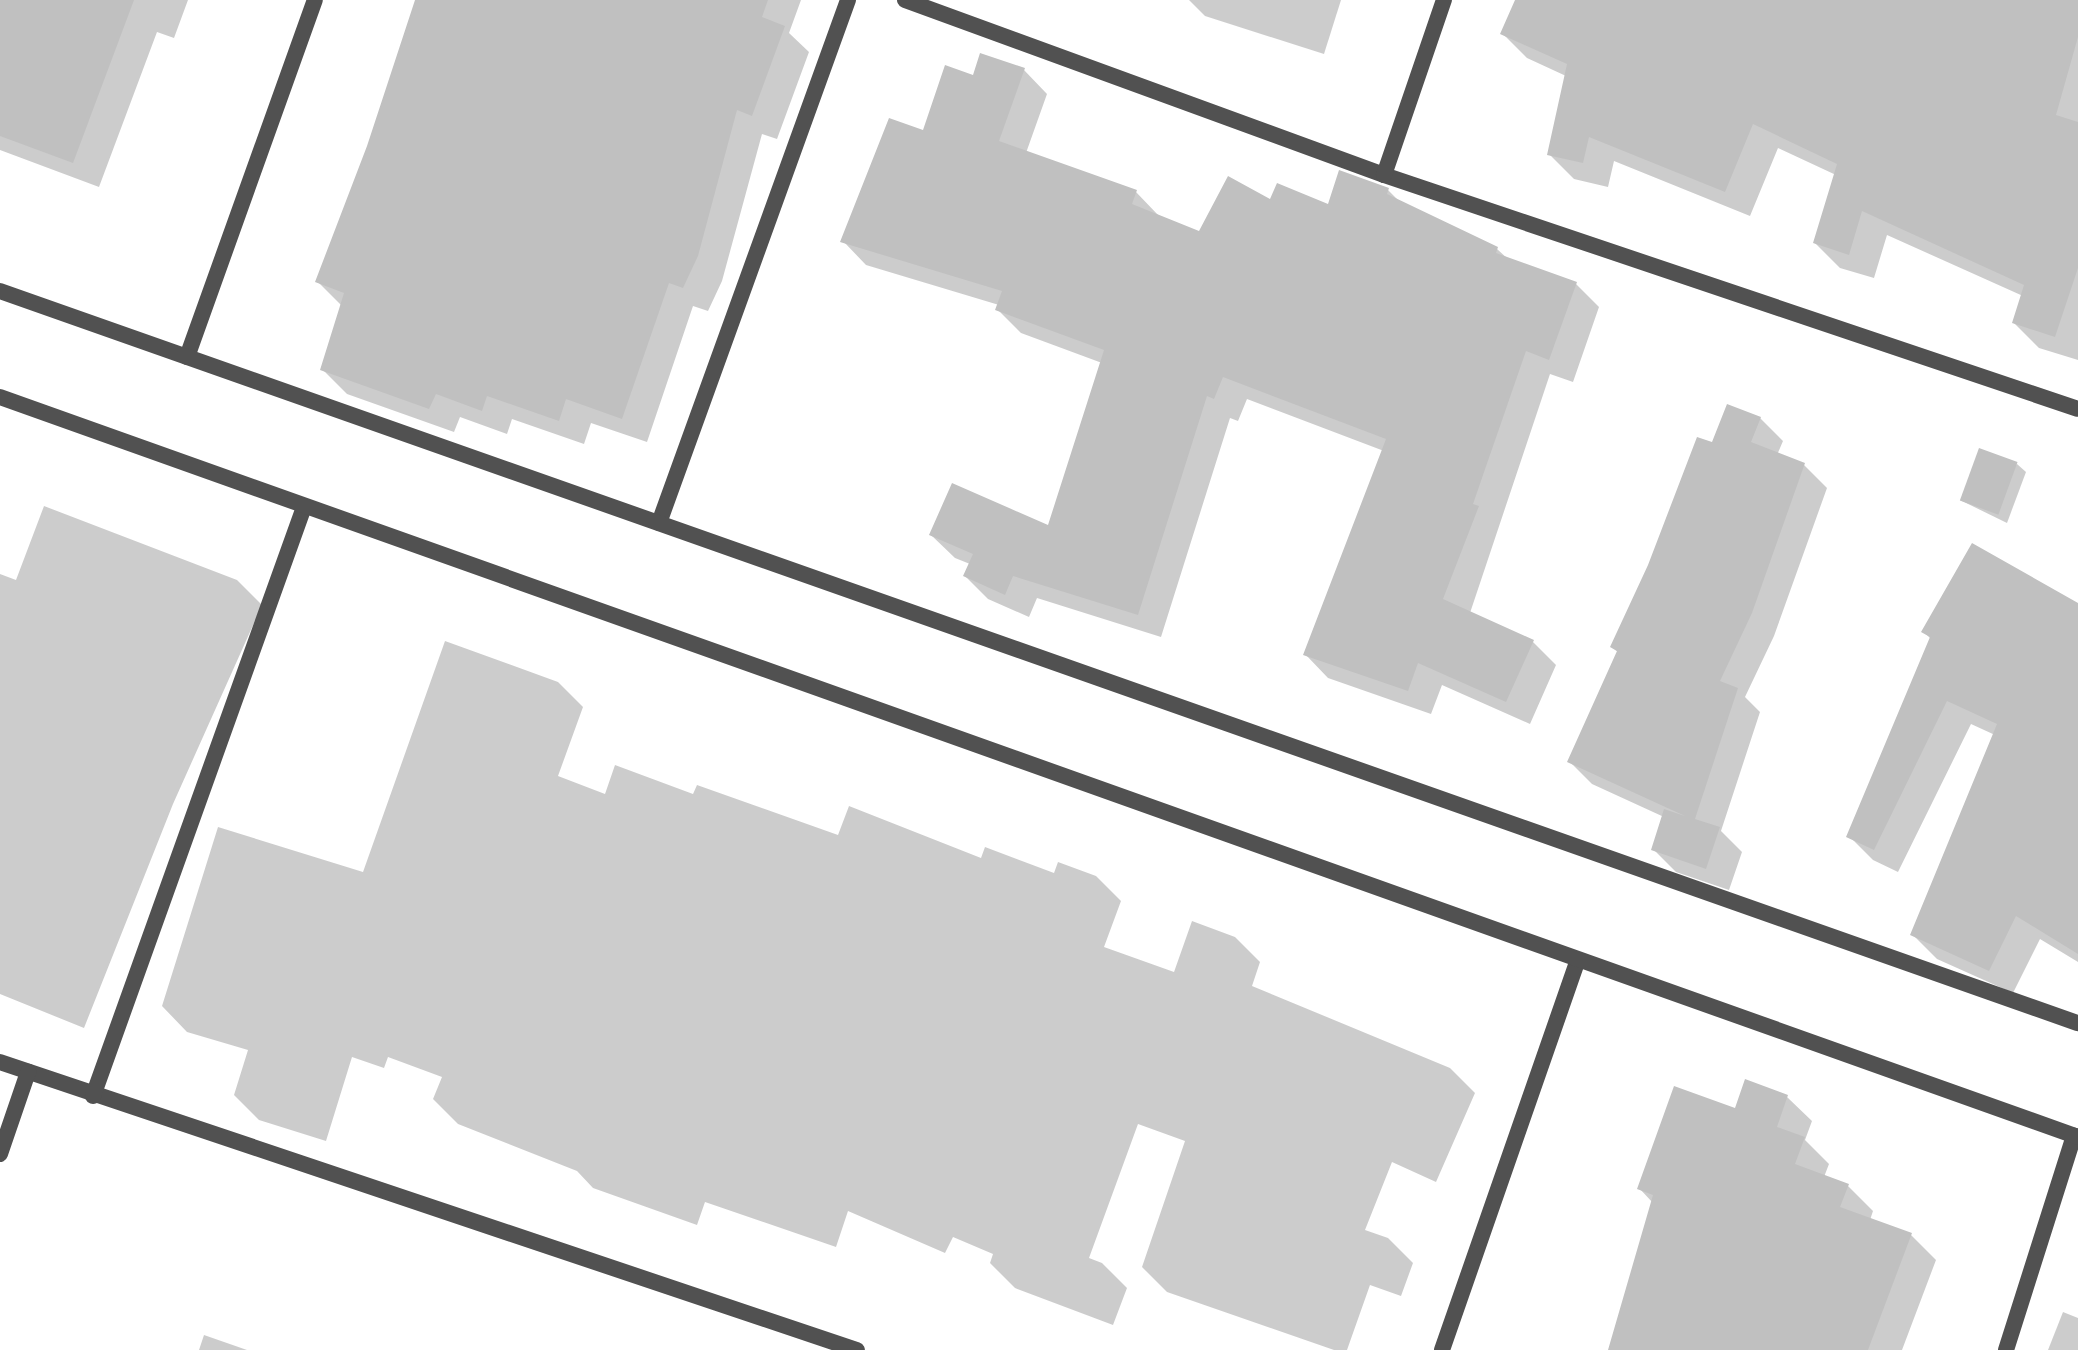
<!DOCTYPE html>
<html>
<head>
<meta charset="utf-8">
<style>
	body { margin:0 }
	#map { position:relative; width:2078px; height:1350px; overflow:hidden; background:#fff; font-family:"Public Sans",sans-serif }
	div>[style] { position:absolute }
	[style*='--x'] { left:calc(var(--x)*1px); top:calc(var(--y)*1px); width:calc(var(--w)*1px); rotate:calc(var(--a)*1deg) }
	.shadow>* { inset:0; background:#0003 }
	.building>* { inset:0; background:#c0c0c0; transform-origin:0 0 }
	.minor>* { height:16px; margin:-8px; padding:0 8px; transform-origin:8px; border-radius:8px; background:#515151 }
	.tertiary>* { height:16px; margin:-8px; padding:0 8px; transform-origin:8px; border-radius:8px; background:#515151 }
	span { translate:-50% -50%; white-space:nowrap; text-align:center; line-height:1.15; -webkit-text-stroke:8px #fff; paint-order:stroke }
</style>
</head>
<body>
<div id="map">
	<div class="shadow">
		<i style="clip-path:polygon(0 0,188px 0,174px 38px,157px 32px,99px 187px,0 150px)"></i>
		<i style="clip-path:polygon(417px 0,801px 0,789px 33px,809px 52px,777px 139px,762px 134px,722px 281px,708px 311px,693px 306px,647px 442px,591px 423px,584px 444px,512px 419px,507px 434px,460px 417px,454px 432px,347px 394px,322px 369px,342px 306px,317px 281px,369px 147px)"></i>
		<i style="clip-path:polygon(1189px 0,1341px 0,1324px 54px,1205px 16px)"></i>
		<i style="clip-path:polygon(1517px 0,2078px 0,2078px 360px,2039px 348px,2014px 323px,2023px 296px,1887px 235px,1874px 278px,1840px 268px,1815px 243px,1836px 175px,1778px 148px,1750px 216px,1614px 161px,1608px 187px,1574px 179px,1549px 154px,1566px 76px,1527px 58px,1502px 33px)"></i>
		<i style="clip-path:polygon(1024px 70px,1047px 94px,1026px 153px,1136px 192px,1159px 216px,1200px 234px,1271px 202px,1329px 207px,1388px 190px,1401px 203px,1497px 249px,1508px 259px,1576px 284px,1599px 307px,1573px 382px,1550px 374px,1470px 613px,1533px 642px,1556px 665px,1530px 724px,1442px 685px,1431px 714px,1328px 678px,1305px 654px,1384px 451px,1247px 399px,1238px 421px,1230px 418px,1161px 637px,1037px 598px,1029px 617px,988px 599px,965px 576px,970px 564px,955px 558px,931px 535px,1050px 527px,1102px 363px,1021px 333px,997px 309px,999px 305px,866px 265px,843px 241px,924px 133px,974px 77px)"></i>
		<i style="clip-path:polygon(1760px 418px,1783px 441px,1777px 455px,1804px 465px,1827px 488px,1774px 636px,1745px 697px,1760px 712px,1721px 831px,1742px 852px,1729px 890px,1676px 872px,1653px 849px,1664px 817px,1592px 784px,1570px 762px,1619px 653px,1612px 647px,1713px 445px)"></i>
		<i style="clip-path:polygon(2017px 464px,2026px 472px,2007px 523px,1962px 501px)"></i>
		<i style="clip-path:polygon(44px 506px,237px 580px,262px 605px,173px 804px,84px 1028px,0 994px,0 574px,16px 580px)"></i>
		<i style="clip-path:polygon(2078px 606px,2078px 962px,2040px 939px,2013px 993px,1937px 959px,1913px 935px,1995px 735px,1971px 724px,1898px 872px,1873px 860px,1849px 836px,1931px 639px,1924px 632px)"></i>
		<i style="clip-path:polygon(445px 641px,558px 682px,583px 707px,558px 776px,605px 794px,615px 765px,693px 794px,697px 785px,838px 835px,849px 806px,981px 858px,985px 847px,1054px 873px,1058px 862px,1096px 876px,1121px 901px,1104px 947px,1174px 972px,1192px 921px,1235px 937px,1260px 962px,1252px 986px,1450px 1068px,1475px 1093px,1436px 1182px,1392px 1162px,1365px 1230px,1388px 1238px,1413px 1263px,1401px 1296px,1370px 1285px,1347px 1350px,1334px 1350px,1167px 1292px,1142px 1267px,1185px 1141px,1138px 1124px,1089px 1258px,1102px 1263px,1127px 1288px,1113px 1325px,1015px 1288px,990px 1263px,993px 1254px,953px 1237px,945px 1253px,848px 1211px,836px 1247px,705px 1202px,697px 1225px,593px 1188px,577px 1171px,458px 1124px,433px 1099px,442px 1077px,388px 1057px,384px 1068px,352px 1057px,326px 1141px,259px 1120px,234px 1095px,248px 1050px,187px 1032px,162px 1006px,218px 827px,363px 872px)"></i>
		<i style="clip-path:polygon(1787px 1097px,1812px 1121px,1805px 1140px,1829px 1164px,1824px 1177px,1848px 1186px,1873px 1211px,1870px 1220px,1911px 1235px,1936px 1260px,1902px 1350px,1610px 1350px,1653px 1203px,1639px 1188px,1736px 1110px)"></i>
		<i style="clip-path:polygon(2063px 1312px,2078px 1318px,2078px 1350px,2048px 1350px)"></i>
		<i style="clip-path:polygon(204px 1335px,247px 1350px,199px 1350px)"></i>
	</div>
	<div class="building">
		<i style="clip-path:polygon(0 0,134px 0,73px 163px,0 136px)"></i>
		<i style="clip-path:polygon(415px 0,768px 0,762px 17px,785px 26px,752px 116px,737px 110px,698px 256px,683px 288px,669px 283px,622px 419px,566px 399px,559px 421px,487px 396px,482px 411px,436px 394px,429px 409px,320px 370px,344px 293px,315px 282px,367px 146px)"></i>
		<i style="clip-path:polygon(1515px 0,2078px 0,2078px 37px,2056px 115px,2078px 122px,2078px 268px,2055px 337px,2012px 323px,2024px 285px,1862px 211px,1849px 255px,1813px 243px,1837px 164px,1753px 124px,1725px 192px,1589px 137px,1583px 163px,1547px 155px,1567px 64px,1500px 34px)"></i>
		<i style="clip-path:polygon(980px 53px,1025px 68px,999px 141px,1137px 190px,1132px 204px,1199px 231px,1228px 176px,1270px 199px,1277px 183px,1328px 204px,1339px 170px,1389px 188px,1387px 194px,1498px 247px,1496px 253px,1577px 282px,1549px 360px,1526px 351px,1473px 504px,1479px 506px,1443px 599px,1534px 640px,1506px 702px,1418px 663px,1408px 691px,1303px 655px,1386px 439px,1223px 377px,1214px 399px,1207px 396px,1138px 615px,1013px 576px,1005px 595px,963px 576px,973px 554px,929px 535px,952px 483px,1048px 525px,1104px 350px,995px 310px,1002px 291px,840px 242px,889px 118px,923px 130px,945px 65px,973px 75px)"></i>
		<i style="clip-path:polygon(1727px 404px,1761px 417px,1751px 442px,1805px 463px,1752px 613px,1720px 681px,1738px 688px,1695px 819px,1720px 827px,1706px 869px,1651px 850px,1664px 809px,1685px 816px,1567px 762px,1617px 651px,1610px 647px,1648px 565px,1697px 437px,1712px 442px)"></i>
		<i style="left:1979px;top:448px;width:41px;height:56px;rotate:20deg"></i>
		<i style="clip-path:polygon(1972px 543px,2078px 603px,2078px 954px,2016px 916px,1989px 971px,1910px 935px,1997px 724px,1947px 701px,1874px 850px,1846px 837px,1930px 637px,1921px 632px)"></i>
		<i style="clip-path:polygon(1745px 1079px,1788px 1095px,1777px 1127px,1805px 1137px,1795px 1164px,1849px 1184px,1840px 1207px,1912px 1233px,1868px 1350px,1608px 1350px,1653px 1195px,1637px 1189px,1674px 1086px,1735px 1108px)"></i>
	</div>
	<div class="minor">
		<i style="--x:905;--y:0;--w:510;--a:20.07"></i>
		<i style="--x:1384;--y:175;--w:732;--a:18.63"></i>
		<i style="--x:1384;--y:175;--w:185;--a:-71.1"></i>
		<i style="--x:187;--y:357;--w:379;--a:-70.3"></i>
		<i style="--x:659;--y:523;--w:556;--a:-70.13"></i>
		<i style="--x:0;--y:1062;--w:904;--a:18.58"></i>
		<i style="--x:93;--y:1096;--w:626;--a:-70.29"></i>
		<i style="--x:0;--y:1154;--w:87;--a:-71.1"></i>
		<i style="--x:1442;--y:1350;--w:413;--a:-70.8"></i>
		<i style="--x:2006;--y:1350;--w:225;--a:-72.4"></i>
	</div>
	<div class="tertiary">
		<i style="--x:0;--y:291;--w:2203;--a:19.41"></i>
		<i style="--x:0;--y:397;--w:2206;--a:19.6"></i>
	</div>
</div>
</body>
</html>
